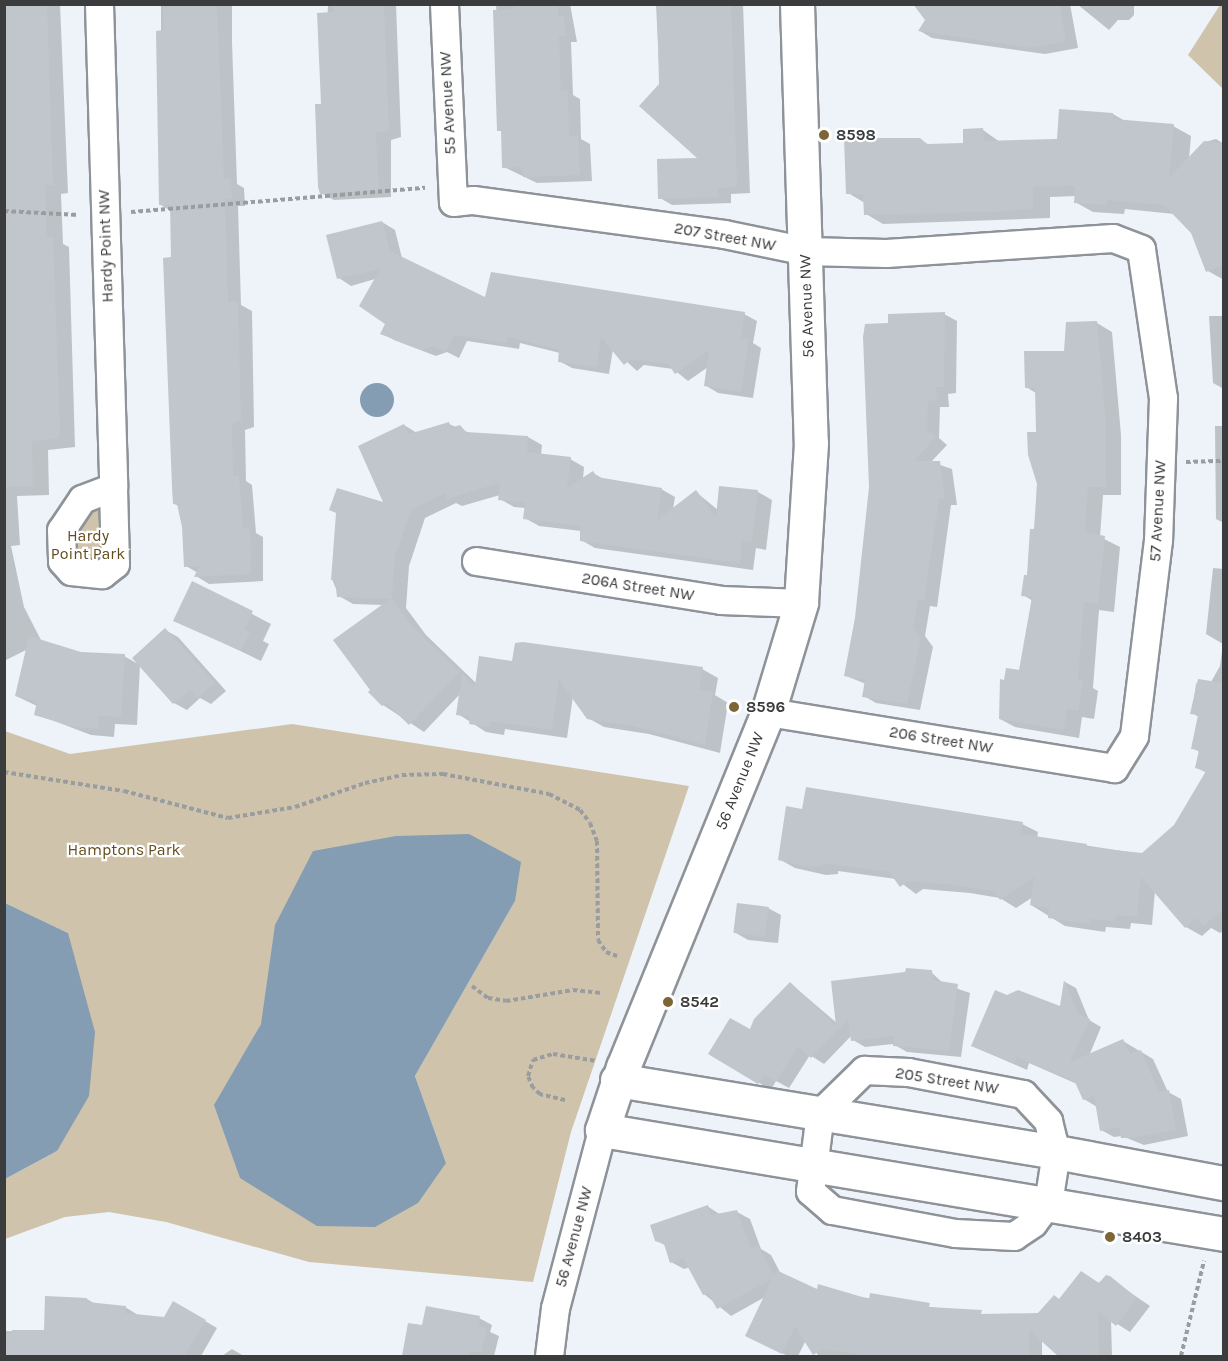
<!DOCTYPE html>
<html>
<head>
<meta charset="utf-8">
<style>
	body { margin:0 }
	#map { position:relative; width:1228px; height:1361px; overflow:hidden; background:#edf3f8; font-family:Karla,sans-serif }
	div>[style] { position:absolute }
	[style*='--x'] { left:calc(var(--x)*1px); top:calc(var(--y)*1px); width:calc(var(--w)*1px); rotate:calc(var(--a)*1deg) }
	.green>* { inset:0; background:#cfc3ac }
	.water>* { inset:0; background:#849db2 }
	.round { border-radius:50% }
	.shadow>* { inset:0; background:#0003 }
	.building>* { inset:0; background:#c0c6cb; transform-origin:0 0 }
	.path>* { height:4px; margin-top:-2px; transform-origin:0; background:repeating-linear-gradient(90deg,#999da0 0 4.5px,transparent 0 7.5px) }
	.roads { filter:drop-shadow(2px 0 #8e9399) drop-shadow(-2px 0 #8e9399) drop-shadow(0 2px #8e9399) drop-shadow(0 -2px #8e9399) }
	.minor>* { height:27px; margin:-13.5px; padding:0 13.5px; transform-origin:13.5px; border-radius:13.5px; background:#fff }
	.tertiary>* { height:33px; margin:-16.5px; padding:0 16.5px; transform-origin:16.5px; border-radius:16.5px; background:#fff }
	.dots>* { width:16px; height:16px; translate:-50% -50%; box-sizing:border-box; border:3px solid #fff; border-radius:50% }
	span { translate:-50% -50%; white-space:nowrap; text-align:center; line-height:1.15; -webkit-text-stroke:4.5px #fff; paint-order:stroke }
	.street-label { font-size:16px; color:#3a3c3e }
	.poi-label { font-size:16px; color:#3a3c3e; font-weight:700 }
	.left { translate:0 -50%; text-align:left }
	.park-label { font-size:16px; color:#644d1c }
	.frame { position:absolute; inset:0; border:6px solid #3a3c3e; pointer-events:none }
</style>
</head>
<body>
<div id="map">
	<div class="green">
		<i style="clip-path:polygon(1220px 5px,1224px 5px,1223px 89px,1188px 55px)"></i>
		<i style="clip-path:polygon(106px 498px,107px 562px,71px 563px,75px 519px)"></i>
		<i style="clip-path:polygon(evenodd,292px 724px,689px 786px,571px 1132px,533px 1282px,309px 1262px,166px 1222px,109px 1212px,65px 1217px,5px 1239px,5px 1179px,57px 1151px,68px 933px,5px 903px,5px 731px,70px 754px,292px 724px,515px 901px,415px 1076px,446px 1163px,240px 1062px,261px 1024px,515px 901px)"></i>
	</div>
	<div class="water">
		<i class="round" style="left:360px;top:383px;width:34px;height:34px"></i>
		<i style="clip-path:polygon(469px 834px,521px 862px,515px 901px,415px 1076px,446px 1163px,418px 1203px,375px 1227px,317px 1226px,240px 1178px,214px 1105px,261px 1024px,275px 925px,313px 851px,396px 836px)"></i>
		<i style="clip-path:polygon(5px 903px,68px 933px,95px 1032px,89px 1096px,57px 1151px,5px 1179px)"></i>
	</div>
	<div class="shadow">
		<i style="clip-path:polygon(4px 4px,60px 4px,68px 193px,61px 194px,63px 244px,69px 247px,75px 447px,48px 450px,49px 495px,17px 496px,20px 545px,11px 546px,24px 607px,42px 642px,81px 653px,124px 656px,138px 664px,165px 630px,178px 637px,226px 691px,211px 704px,200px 698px,187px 710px,174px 703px,140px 665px,137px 725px,115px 724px,114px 737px,91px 735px,36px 714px,37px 706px,16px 696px,28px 649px,4px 661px)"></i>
		<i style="clip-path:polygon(161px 4px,238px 4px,232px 5px,232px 42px,237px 184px,244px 188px,245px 206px,238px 206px,241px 305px,252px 311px,254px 427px,245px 430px,246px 481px,252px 485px,256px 533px,263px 537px,263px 581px,209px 584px,196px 576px,198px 573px,186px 566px,183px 527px,179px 506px,174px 504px,171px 211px,161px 205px)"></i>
		<i style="clip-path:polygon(328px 4px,396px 4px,401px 137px,391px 140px,391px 197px,334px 200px,321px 193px)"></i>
		<i style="clip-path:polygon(496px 4px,570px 4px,577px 42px,571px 42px,573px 95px,580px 99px,581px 139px,590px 144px,592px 181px,537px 183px,504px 167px)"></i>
		<i style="clip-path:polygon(656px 4px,743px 4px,750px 193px,731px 194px,731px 203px,672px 205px,660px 198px,701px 159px,660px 85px)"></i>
		<i style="clip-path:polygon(915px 4px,1070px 4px,1078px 48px,1045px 54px,932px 38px,920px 31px,927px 20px)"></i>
		<i style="clip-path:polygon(1077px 4px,1134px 4px,1134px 15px,1129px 20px,1118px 20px,1109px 30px)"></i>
		<i style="clip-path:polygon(1113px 114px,1125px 121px,1173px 126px,1191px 136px,1189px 159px,1205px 142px,1216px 139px,1224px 144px,1224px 280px,1208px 271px,1192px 232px,1174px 214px,1125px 209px,1124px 214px,1093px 212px,1075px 202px,1076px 196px,1050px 197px,1050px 218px,883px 224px,866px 214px,865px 203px,848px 193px,919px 139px,931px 146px,965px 144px,983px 130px,1000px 142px,1058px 140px)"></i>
		<i style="clip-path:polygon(382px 222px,395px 230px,402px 258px,486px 300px,744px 314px,757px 321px,753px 343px,761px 348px,753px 398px,718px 393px,705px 385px,708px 367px,688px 381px,673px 369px,644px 365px,637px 371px,613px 349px,609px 374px,572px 368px,559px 361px,560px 353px,520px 343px,519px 349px,467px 341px,459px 358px,447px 352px,436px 356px,394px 340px,382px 333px,387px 324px,375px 317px,375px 279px,351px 286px,339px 278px)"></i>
		<i style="clip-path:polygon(944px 314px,957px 321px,956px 393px,948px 394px,949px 407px,940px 407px,939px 438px,947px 445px,931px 462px,952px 469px,957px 505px,951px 505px,937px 607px,930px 606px,925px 636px,933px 647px,920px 710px,876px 703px,864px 696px,866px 684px,846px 676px,857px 618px,889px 325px)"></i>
		<i style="clip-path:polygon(1209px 316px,1224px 316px,1224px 389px,1213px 383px)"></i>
		<i style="clip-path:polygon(1097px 323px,1112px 332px,1121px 435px,1121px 495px,1103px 495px,1100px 537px,1120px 547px,1114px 612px,1099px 610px,1093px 688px,1098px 691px,1094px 719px,1082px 717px,1079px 738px,1015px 727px,1000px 719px,1005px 682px,1020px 672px,1033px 601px,1023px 595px,1036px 531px,1038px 433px,1036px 393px,1026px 387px)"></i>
		<i style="clip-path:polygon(449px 424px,472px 434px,528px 437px,542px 445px,541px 455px,570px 459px,584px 467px,583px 479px,593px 473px,605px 480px,661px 489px,675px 497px,673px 509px,696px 492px,718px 510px,758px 492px,772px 500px,766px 550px,756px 548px,753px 570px,595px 548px,581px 540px,581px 531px,539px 526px,525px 518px,526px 508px,514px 507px,500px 499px,500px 495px,462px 506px,456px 503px,425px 518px,409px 566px,406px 608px,426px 635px,477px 684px,513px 662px,702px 669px,718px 678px,715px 695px,728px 703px,720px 753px,649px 734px,604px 727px,588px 718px,573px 696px,567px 738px,505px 729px,504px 735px,486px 732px,458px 714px,460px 694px,424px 732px,383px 705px,383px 605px,353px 604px,339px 596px,332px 579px,386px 505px,404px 425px,417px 433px)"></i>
		<i style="clip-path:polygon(1215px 426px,1224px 426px,1224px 523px,1216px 519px)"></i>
		<i style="clip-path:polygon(1213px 568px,1224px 569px,1224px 847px,1179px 819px,1207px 773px,1197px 768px,1200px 752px,1192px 748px,1199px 717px,1192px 713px,1196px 684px,1199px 681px,1211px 682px,1220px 666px,1223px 644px,1206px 634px)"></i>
		<i style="clip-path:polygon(193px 583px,271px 624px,263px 641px,269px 644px,261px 661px,175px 620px)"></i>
		<i style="clip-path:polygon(1022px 824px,1038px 832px,1037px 838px,1142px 854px,1186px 838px,1224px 881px,1224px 930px,1220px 933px,1211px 928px,1202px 936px,1186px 927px,1155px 891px,1152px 925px,1131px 923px,1130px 929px,1106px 927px,1105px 932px,1065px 926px,1031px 905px,1033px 897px,1016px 908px,1000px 898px,970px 893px,923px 889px,916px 894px,896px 879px,838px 871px,838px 874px,826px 875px,795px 868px,779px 859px)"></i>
		<i style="clip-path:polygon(768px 908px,781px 915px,778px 943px,748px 940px,736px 933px)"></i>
		<i style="clip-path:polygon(931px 972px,944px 984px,970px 993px,961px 1057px,907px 1052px,893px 1044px,865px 1047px,853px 1040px,852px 1035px,824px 1064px,810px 1055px,789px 1088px,776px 1081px,771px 1090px,711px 1054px,750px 1032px,790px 983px,838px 1024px)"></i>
		<i style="clip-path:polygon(1065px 982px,1076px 988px,1089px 1020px,1101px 1027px,1089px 1056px,1123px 1041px,1153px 1059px,1168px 1092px,1181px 1099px,1188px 1136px,1144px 1145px,1122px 1136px,1114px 1137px,1101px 1130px,1097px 1107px,1084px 1099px,1077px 1084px,1029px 1063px,1027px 1070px,973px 1046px,1007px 996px,1061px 1008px)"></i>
		<i style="clip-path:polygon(707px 1206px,721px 1215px,737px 1212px,750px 1219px,761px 1249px,771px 1255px,781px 1274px,818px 1291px,987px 1315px,1038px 1315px,1060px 1300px,1109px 1278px,1150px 1306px,1130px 1332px,1111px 1320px,1112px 1356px,1061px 1356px,1042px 1339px,1042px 1356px,819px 1356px,806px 1340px,798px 1356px,788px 1356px,761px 1343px,765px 1297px,731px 1316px,704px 1294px,690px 1267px,684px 1269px,671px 1262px,666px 1246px,656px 1240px)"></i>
		<i style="clip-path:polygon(87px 1299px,95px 1304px,125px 1307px,138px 1315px,165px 1318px,174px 1303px,217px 1328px,201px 1356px,4px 1356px,4px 1331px,45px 1332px)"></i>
		<i style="clip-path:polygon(479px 1318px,492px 1325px,490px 1332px,499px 1336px,494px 1356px,404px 1356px,409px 1325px,423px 1326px)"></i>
		<i style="clip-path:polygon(232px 1349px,244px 1356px,222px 1356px)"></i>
	</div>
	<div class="building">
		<i style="clip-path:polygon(4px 4px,47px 4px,53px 185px,45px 185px,47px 237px,53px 237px,60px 428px,59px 438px,32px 441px,33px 486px,4px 487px)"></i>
		<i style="clip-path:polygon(333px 4px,384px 4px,389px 131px,376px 133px,379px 191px,320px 194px,318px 187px,315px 104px,321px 104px,317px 13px,334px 12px)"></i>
		<i style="clip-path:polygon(513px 4px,558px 4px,559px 16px,564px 16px,565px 36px,559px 36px,561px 91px,568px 91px,569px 136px,578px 135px,580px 175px,523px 177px,522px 167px,502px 168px,501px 131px,497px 131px,493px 10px,514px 9px)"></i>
		<i style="clip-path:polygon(657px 4px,731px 4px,737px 187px,718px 188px,719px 197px,658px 199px,657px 159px,697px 158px,639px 106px,659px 84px)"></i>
		<i style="clip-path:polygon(913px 4px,1059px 4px,1066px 41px,1031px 48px,918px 31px,925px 20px)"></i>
		<i style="clip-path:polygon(217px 5px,224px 179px,231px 178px,232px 199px,225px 199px,228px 302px,238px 302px,241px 420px,232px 423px,233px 476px,239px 475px,243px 528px,250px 528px,251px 557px,250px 574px,194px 577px,199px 566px,184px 567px,182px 527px,177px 504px,173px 504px,172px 487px,163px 258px,171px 257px,170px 205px,159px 205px,156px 31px,164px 30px,163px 7px)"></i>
		<i style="clip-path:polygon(1059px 109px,1113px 113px,1113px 119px,1174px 124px,1169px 178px,1204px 141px,1224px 143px,1224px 265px,1206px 272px,1191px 233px,1164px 205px,1107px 200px,1107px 205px,1074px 203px,1075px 186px,1033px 187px,1033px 209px,990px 212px,864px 215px,863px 194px,846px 194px,844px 138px,920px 138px,927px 144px,963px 143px,963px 129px,983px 128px,984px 141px,1057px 139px)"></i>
		<i style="clip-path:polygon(382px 221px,390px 251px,485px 297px,491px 272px,745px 312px,741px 338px,749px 339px,741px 392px,704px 386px,709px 350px,675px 374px,668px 364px,631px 359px,624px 365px,601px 337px,597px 367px,558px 362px,559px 350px,508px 337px,507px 343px,454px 335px,446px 352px,433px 346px,422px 350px,380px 334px,385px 324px,359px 306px,380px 269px,337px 279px,326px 235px)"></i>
		<i style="clip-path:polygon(945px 312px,944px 387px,936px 387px,937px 400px,928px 401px,927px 429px,936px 437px,914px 461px,940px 461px,945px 499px,939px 499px,924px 600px,918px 600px,913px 628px,921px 638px,907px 704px,862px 697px,865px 680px,844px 676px,855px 618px,869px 487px,863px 337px,865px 324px,888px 323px,888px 314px)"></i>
		<i style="clip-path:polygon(1097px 321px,1106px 426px,1106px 487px,1088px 487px,1085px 532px,1105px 536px,1098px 604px,1084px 602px,1078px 679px,1083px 680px,1078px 711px,1067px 709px,1064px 730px,999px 719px,1000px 679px,1004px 680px,1006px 668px,1019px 670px,1032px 597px,1021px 596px,1024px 575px,1027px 575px,1030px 529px,1034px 529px,1037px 484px,1028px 455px,1027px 432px,1036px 432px,1035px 388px,1025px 388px,1024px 351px,1064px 351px,1066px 322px)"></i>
		<i style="clip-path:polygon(449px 422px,451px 428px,460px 425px,466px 432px,528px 436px,527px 452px,571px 457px,567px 488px,593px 471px,597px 477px,662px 488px,657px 520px,696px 490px,716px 517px,719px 486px,758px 490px,752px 542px,742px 541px,740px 563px,580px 541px,580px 526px,523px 519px,525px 503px,498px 500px,500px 483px,447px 499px,445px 493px,411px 510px,395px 557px,392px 599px,412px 626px,460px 672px,409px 725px,386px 703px,382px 706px,368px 692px,370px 690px,333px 640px,390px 599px,337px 597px,335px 580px,331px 580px,336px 513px,329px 510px,337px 488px,383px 502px,358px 446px,404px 424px,409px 434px)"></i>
		<i style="clip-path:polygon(192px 581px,253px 611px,245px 629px,250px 632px,241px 651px,173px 621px)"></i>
		<i style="clip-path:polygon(165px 628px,215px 683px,197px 698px,190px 690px,173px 704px,132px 658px)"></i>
		<i style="clip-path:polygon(29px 636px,81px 652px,125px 654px,121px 717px,99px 716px,98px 729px,74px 727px,34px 715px,37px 702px,15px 696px)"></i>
		<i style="clip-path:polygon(523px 642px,703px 667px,699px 690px,713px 692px,705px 745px,633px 726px,587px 719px,559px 680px,552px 730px,490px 721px,489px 727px,469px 724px,470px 717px,456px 715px,462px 674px,475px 686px,479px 656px,512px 661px,515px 643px)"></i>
		<i style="clip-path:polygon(1198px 679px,1224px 683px,1223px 909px,1204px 926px,1197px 918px,1185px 928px,1141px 877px,1137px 917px,1116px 915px,1115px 921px,1091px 919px,1090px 924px,1048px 918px,1049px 908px,1030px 905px,1034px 877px,1000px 900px,994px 891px,953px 885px,908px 881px,900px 887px,889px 872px,823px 863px,823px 866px,809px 867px,778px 860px,786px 806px,802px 809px,806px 787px,1023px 822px,1021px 834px,1087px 844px,1086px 847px,1142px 853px,1174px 825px,1206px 771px,1195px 768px,1199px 750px,1191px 749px,1198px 715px,1190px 714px)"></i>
		<i style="left:737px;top:903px;width:32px;height:30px;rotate:7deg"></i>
		<i style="clip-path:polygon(906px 968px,932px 970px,933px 980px,958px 984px,949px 1051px,893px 1046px,894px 1036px,851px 1041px,848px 1019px,811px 1058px,798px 1046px,776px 1082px,764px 1074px,758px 1084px,708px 1054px,730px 1018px,750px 1029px,754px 1019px,790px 982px,836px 1026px,831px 981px,905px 972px)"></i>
		<i style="clip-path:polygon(1064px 980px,1078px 1014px,1090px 1019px,1070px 1062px,1123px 1039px,1130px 1054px,1141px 1050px,1159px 1092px,1169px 1090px,1176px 1130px,1130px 1138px,1121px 1138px,1119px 1127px,1100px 1131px,1094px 1096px,1083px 1100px,1075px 1082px,1017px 1057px,1014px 1064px,971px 1046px,995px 990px,1007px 995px,1018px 990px,1060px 1006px)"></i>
		<i style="clip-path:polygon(708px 1205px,711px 1215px,737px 1210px,751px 1249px,757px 1245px,774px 1275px,776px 1270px,817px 1289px,818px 1284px,869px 1299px,870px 1293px,930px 1303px,929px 1307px,982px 1310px,981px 1314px,1038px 1313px,1054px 1295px,1059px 1299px,1081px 1271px,1099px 1283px,1106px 1275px,1110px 1276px,1137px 1298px,1116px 1326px,1098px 1311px,1099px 1356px,1058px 1356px,1029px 1330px,1029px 1356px,869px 1356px,823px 1349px,813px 1355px,795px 1326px,782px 1354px,745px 1336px,772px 1279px,717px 1309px,708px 1293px,703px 1295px,683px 1258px,670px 1263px,664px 1244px,655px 1241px,650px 1225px)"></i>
		<i style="clip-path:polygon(45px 1296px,87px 1298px,87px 1302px,126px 1306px,125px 1313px,164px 1317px,173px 1301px,206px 1320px,184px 1356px,4px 1356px,4px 1334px,12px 1334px,12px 1330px,44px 1330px)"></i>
		<i style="clip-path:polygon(426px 1306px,480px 1316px,478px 1326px,487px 1328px,481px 1353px,470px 1351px,469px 1356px,402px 1356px,408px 1323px,422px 1325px)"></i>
	</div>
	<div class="path">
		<i style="--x:4;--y:211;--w:75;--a:3.1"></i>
		<i style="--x:131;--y:212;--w:295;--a:-4.7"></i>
		<i style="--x:1186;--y:462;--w:38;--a:-2"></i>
		<i style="--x:4;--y:772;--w:121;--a:9"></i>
		<i style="--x:124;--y:791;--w:107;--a:14.6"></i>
		<i style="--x:228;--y:818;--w:68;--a:-9.3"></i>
		<i style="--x:295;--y:807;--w:74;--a:-18.9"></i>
		<i style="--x:365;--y:783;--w:38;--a:-12"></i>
		<i style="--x:402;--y:775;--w:41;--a:-1.4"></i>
		<i style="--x:443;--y:774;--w:108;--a:10.7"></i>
		<i style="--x:549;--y:794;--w:35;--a:27"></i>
		<i style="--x:580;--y:810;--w:16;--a:52"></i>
		<i style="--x:590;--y:823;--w:19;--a:69"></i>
		<i style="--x:597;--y:841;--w:99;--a:89.4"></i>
		<i style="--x:598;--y:940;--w:14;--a:56"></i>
		<i style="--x:606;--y:952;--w:12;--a:20"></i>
		<i style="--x:472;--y:986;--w:20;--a:37"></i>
		<i style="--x:488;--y:998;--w:18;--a:9"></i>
		<i style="--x:506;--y:1001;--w:68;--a:-9.3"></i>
		<i style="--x:573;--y:990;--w:30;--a:6"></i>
		<i style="--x:565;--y:1100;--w:26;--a:-167"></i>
		<i style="--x:540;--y:1094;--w:9;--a:-139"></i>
		<i style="--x:533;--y:1088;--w:13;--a:-113"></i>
		<i style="--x:528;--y:1076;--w:17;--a:-73"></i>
		<i style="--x:533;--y:1060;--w:21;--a:-17"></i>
		<i style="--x:553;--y:1054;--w:44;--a:9.2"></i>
		<i style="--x:1181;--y:1356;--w:98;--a:-76.4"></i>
	</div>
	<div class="roads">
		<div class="minor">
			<i style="--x:99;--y:4;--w:483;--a:88.3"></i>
			<i style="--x:113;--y:487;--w:33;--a:159"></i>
			<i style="--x:82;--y:499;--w:37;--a:124"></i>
			<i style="--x:61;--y:530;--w:31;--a:88"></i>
			<i style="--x:62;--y:561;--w:13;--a:48"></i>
			<i style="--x:71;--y:571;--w:31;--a:6"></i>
			<i style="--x:102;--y:574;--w:16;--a:-38"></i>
			<i style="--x:115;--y:564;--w:77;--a:-91.5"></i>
			<i style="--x:444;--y:4;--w:198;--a:87.4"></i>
			<i style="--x:453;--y:202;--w:20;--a:-6"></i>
			<i style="--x:473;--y:200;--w:253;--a:7.7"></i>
			<i style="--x:724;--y:234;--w:84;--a:11.7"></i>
			<i style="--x:806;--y:251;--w:80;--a:1.4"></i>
			<i style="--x:886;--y:253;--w:227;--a:-3.8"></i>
			<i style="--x:1113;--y:238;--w:30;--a:21"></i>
			<i style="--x:1141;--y:249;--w:151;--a:81.6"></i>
			<i style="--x:1163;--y:398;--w:142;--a:92"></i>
			<i style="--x:1158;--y:540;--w:197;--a:97"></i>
			<i style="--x:1134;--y:736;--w:38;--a:122"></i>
			<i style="--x:1114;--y:768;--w:351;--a:-170.8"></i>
			<i style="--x:476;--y:561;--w:248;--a:9"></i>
			<i style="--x:721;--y:600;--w:80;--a:2.1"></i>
			<i style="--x:864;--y:1070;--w:44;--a:2.6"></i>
			<i style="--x:908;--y:1072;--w:117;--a:10.8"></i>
			<i style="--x:1023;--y:1094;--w:37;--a:47"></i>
			<i style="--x:1048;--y:1121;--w:32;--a:76"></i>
			<i style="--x:1056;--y:1152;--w:52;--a:98.9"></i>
			<i style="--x:1048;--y:1203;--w:25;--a:127"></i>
			<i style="--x:1033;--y:1223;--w:23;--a:146"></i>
			<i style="--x:1014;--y:1236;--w:59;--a:-177.1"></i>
			<i style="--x:955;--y:1233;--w:125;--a:-169.4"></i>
			<i style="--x:832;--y:1210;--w:29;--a:-139"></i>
			<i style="--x:810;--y:1191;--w:79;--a:-82.7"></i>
			<i style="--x:820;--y:1113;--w:62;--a:-44.3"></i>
			<i style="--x:549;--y:1356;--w:48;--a:-82.9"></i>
			<i style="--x:555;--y:1308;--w:184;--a:-75.2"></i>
		</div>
		<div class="tertiary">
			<i style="--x:797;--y:4;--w:439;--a:88.2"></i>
			<i style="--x:811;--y:443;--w:160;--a:93.6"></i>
			<i style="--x:801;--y:603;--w:114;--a:106.8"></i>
			<i style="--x:768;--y:712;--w:383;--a:112.2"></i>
			<i style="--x:623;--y:1067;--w:66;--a:108.4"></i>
			<i style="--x:602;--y:1130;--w:631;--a:9.49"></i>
			<i style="--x:617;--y:1080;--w:445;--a:9.3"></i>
			<i style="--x:1056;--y:1152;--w:171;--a:10.5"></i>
		</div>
	</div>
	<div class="dots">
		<i style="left:824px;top:135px;background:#7d6535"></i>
		<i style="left:734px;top:707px;background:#7d6535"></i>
		<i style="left:668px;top:1002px;background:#7d6535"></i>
		<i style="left:1110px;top:1237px;background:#7d6535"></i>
	</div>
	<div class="street-label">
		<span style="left:448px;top:103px;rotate:-93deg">55 Avenue NW</span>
		<span style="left:725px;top:237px;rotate:10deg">207 Street NW</span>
		<span style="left:106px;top:246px;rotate:-92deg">Hardy Point NW</span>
		<span style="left:807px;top:306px;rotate:-92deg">56 Avenue NW</span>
		<span style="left:1158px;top:511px;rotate:-87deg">57 Avenue NW</span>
		<span style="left:638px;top:587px;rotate:9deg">206A Street NW</span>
		<span style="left:941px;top:740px;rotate:9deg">206 Street NW</span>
		<span style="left:740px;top:781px;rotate:-68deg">56 Avenue NW</span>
		<span style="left:947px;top:1081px;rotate:9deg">205 Street NW</span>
		<span style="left:574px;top:1237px;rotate:-75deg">56 Avenue NW</span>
	</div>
	<div class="poi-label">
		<span class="left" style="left:836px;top:135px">8598</span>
		<span class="left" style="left:746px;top:707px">8596</span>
		<span class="left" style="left:680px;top:1002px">8542</span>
		<span class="left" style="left:1122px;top:1237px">8403</span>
	</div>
	<div class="park-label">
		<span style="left:88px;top:545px">Hardy<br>Point Park</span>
		<span style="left:124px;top:850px">Hamptons Park</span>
	</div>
	<div class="frame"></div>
</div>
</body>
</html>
